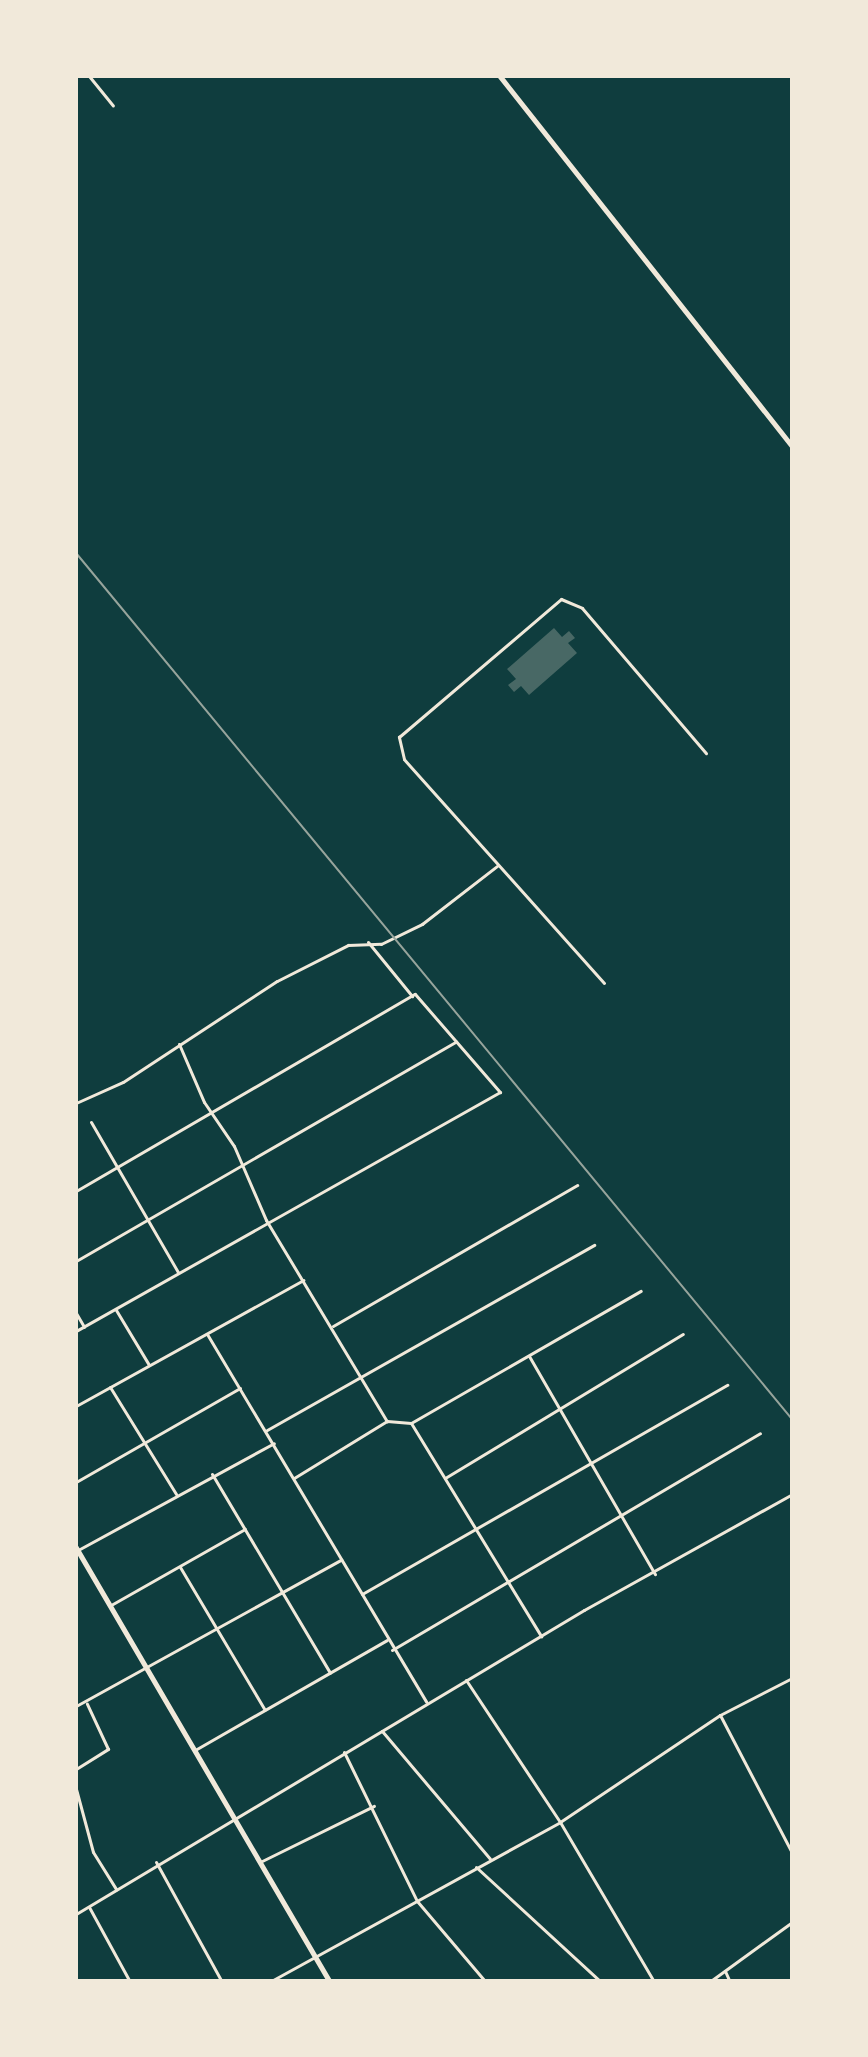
<!DOCTYPE html>
<html>
<head>
<meta charset="utf-8">
<style>
	body { margin:0 }
	#map { position:relative; width:868px; height:2057px; overflow:hidden; background:#0f3d3e; font-family:Quicksand,sans-serif }
	div>[style] { position:absolute }
	[style*='--x'] { left:calc(var(--x)*1px); top:calc(var(--y)*1px); width:calc(var(--w)*1px); rotate:calc(var(--a)*1deg) }
	.building>* { inset:0; background:#486865 }
	.minor>* { height:3px; margin:-1.5px; padding:0 1.5px; transform-origin:1.5px; border-radius:1.5px; background:#f1e9da }
	.tertiary>* { height:4.5px; margin:-2.25px; padding:0 2.25px; transform-origin:2.25px; border-radius:2.25px; background:#f1e9da }
	.rail>* { height:2px; margin:-1px; padding:0 1px; transform-origin:1px; border-radius:1px; background:#97a49c }
	span { translate:-50% -50%; white-space:nowrap; text-align:center; line-height:1.15; -webkit-text-stroke:4.5px #f1e9da; paint-order:stroke }
	.frame { position:absolute; inset:0; border:78px solid #f1e9da; pointer-events:none }
</style>
</head>
<body>
<div id="map">
	<div class="building">
		<i style="clip-path:polygon(554px 628px,562px 637px,569px 631px,575px 638px,568px 643px,577px 653px,529px 695px,521px 686px,514px 692px,508px 685px,516px 679px,507px 669px)"></i>
	</div>
	<div class="minor">
		<i style="--x:89;--y:76;--w:38;--a:51"></i>
		<i style="--x:368;--y:942;--w:70;--a:50.8"></i>
		<i style="--x:604;--y:983;--w:300;--a:-131.8"></i>
		<i style="--x:404;--y:759;--w:23;--a:-103"></i>
		<i style="--x:399;--y:737;--w:213;--a:-40.4"></i>
		<i style="--x:561;--y:599;--w:23;--a:23"></i>
		<i style="--x:582;--y:608;--w:191;--a:49.5"></i>
		<i style="--x:179;--y:1044;--w:63;--a:66.7"></i>
		<i style="--x:204;--y:1102;--w:53;--a:55.7"></i>
		<i style="--x:234;--y:1146;--w:81;--a:66.6"></i>
		<i style="--x:266;--y:1220;--w:235;--a:59"></i>
		<i style="--x:76;--y:1103;--w:51;--a:-24.1"></i>
		<i style="--x:123;--y:1082;--w:184;--a:-33.3"></i>
		<i style="--x:277;--y:981;--w:80;--a:-26.9"></i>
		<i style="--x:348;--y:945;--w:33;--a:-2"></i>
		<i style="--x:381;--y:944;--w:46;--a:-26"></i>
		<i style="--x:422;--y:924;--w:95;--a:-37.7"></i>
		<i style="--x:91;--y:1122;--w:173;--a:59.9"></i>
		<i style="--x:76;--y:1191;--w:392;--a:-30.2"></i>
		<i style="--x:415;--y:994;--w:130;--a:49.1"></i>
		<i style="--x:500;--y:1092;--w:487;--a:150.6"></i>
		<i style="--x:76;--y:1261;--w:439;--a:-30"></i>
		<i style="--x:116;--y:1310;--w:64;--a:59"></i>
		<i style="--x:76;--y:1313;--w:16;--a:60"></i>
		<i style="--x:333;--y:1326;--w:282;--a:-30"></i>
		<i style="--x:207;--y:1334;--w:428;--a:59.2"></i>
		<i style="--x:529;--y:1356;--w:252;--a:60"></i>
		<i style="--x:110;--y:1387;--w:126;--a:58.3"></i>
		<i style="--x:76;--y:1406;--w:260;--a:-29"></i>
		<i style="--x:411;--y:1423;--w:265;--a:-29.9"></i>
		<i style="--x:267;--y:1430;--w:376;--a:-29.5"></i>
		<i style="--x:212;--y:1474;--w:231;--a:59.3"></i>
		<i style="--x:294;--y:1478;--w:109;--a:-31.5"></i>
		<i style="--x:387;--y:1421;--w:24;--a:5"></i>
		<i style="--x:411;--y:1423;--w:250;--a:58.6"></i>
		<i style="--x:445;--y:1478;--w:278;--a:-31.2"></i>
		<i style="--x:76;--y:1482;--w:189;--a:-29.8"></i>
		<i style="--x:78;--y:1550;--w:223;--a:-28.6"></i>
		<i style="--x:180;--y:1567;--w:166;--a:59.3"></i>
		<i style="--x:362;--y:1594;--w:421;--a:-29.8"></i>
		<i style="--x:111;--y:1605;--w:154;--a:-29.6"></i>
		<i style="--x:392;--y:1650;--w:427;--a:-30.5"></i>
		<i style="--x:466;--y:1680;--w:170;--a:56.5"></i>
		<i style="--x:560;--y:1822;--w:183;--a:59.5"></i>
		<i style="--x:76;--y:1706;--w:303;--a:-28.9"></i>
		<i style="--x:720;--y:1715;--w:81;--a:-27.2"></i>
		<i style="--x:382;--y:1731;--w:167;--a:49.8"></i>
		<i style="--x:195;--y:1750;--w:221;--a:-29.8"></i>
		<i style="--x:344;--y:1752;--w:166;--a:63.9"></i>
		<i style="--x:417;--y:1901;--w:104;--a:49.7"></i>
		<i style="--x:76;--y:1769;--w:38;--a:-32"></i>
		<i style="--x:108;--y:1749;--w:50;--a:-115"></i>
		<i style="--x:76;--y:1789;--w:65;--a:74.9"></i>
		<i style="--x:93;--y:1852;--w:44;--a:58.1"></i>
		<i style="--x:156;--y:1862;--w:135;--a:61.2"></i>
		<i style="--x:260;--y:1862;--w:127;--a:-26.2"></i>
		<i style="--x:476;--y:1867;--w:167;--a:42.6"></i>
		<i style="--x:89;--y:1907;--w:83;--a:61.3"></i>
		<i style="--x:76;--y:1914;--w:592;--a:-30.9"></i>
		<i style="--x:584;--y:1610;--w:238;--a:-29.1"></i>
		<i style="--x:725;--y:1971;--w:10;--a:66"></i>
		<i style="--x:273;--y:1980;--w:328;--a:-28.8"></i>
		<i style="--x:560;--y:1822;--w:192;--a:-33.8"></i>
		<i style="--x:720;--y:1715;--w:156;--a:62.4"></i>
		<i style="--x:712;--y:1980;--w:99;--a:-35.9"></i>
	</div>
	<div class="tertiary">
		<i style="--x:500;--y:76;--w:471;--a:51.7"></i>
		<i style="--x:76;--y:1547;--w:501;--a:59.7"></i>
	</div>
	<div class="rail">
		<i style="--x:76;--y:553;--w:1124;--a:50.42"></i>
	</div>
	<div class="frame"></div>
</div>
</body>
</html>
